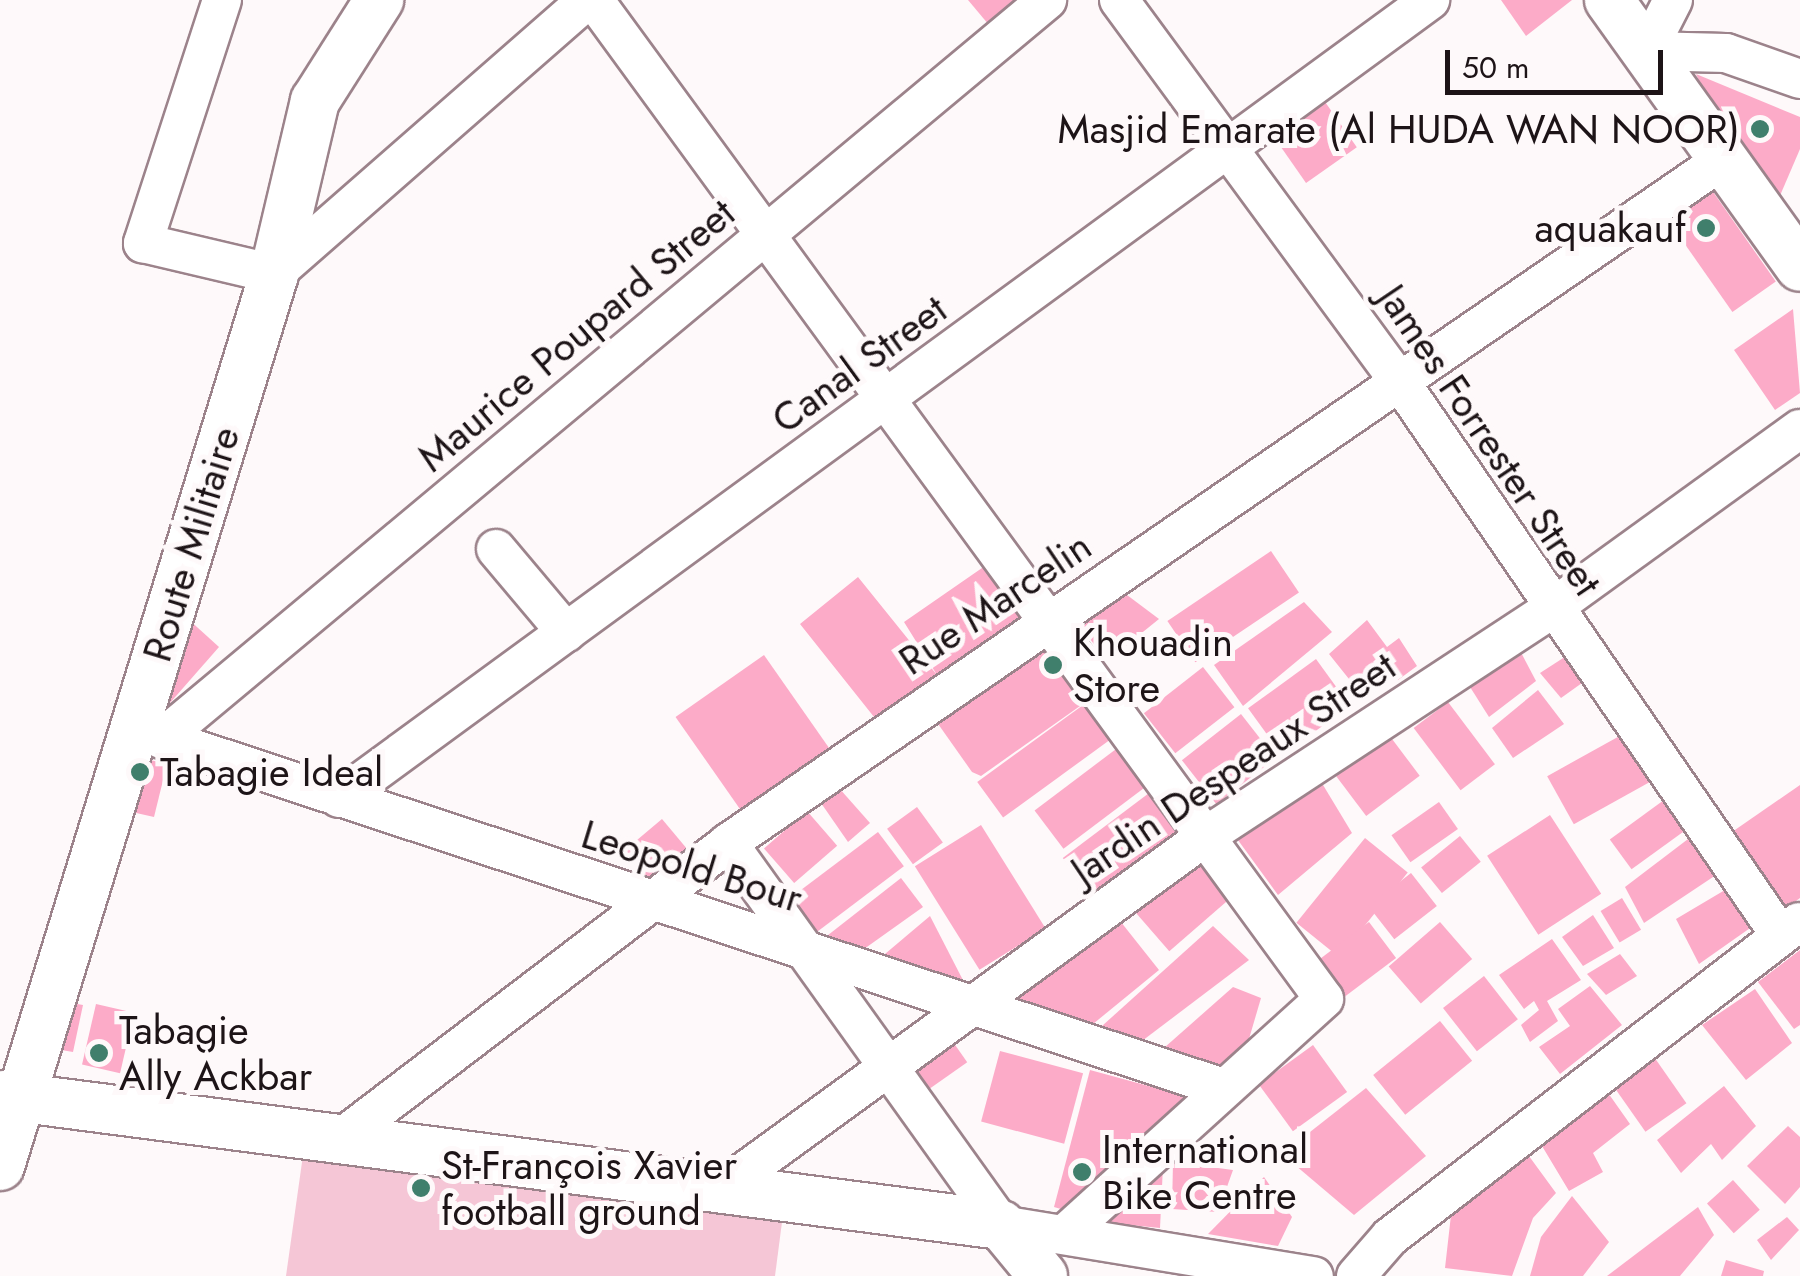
<!DOCTYPE html>
<html>
<head>
<meta charset="utf-8">
<style>
	body { margin:0 }
	#map { position:relative; width:1800px; height:1276px; overflow:hidden; background:#fef9fa; font-family:Jost,sans-serif }
	div>[style] { position:absolute }
	[style*='--x'] { left:calc(var(--x)*1px); top:calc(var(--y)*1px); width:calc(var(--w)*1px); rotate:calc(var(--a)*1deg) }
	.green>* { inset:0; background:#f5c6d6 }
	.building>* { inset:0; background:#fcabc8; transform-origin:0 0 }
	.roads { filter:drop-shadow(2px 0 #9c838b) drop-shadow(-2px 0 #9c838b) drop-shadow(0 2px #9c838b) drop-shadow(0 -2px #9c838b) }
	.minor>* { height:38px; margin:-19px; padding:0 19px; transform-origin:19px; border-radius:19px; background:#fff }
	.major>* { height:48px; margin:-24px; padding:0 24px; transform-origin:24px; border-radius:24px; background:#fff }
	.dots>* { width:28px; height:28px; translate:-50% -50%; box-sizing:border-box; border:5px solid #fef9fa; border-radius:50% }
	span { translate:-50% -50%; white-space:nowrap; text-align:center; line-height:1.15; -webkit-text-stroke:10px #fef9fa; paint-order:stroke }
	.poi-label { font-size:40px; color:#1d1417 }
	.right { translate:-100% -50%; text-align:right }
	.left { translate:0 -50%; text-align:left }
	.street-label { font-size:40px; color:#1d1417 }
	.scale { position:absolute; left:1445px; top:50px; width:218px; height:45px; box-sizing:border-box; border:5px solid #1d1417; border-top:0; padding-left:12px; font-size:30px; line-height:35px; white-space:nowrap; color:#1d1417; -webkit-text-stroke:8px #fef9fa; paint-order:stroke }
</style>
</head>
<body>
<div id="map">
	<div class="green">
		<i style="clip-path:polygon(303px 1155px,782px 1222px,775px 1276px,286px 1276px)"></i>
	</div>
	<div class="building">
		<i style="clip-path:polygon(968px 0,1018px 0,989px 25px)"></i>
		<i style="clip-path:polygon(1501px 0,1572px 0,1526px 36px)"></i>
		<i style="clip-path:polygon(1696px 74px,1800px 117px,1800px 149px,1776px 205px,1725px 140px)"></i>
		<i style="left:1323px;top:99px;width:59px;height:62px;rotate:55deg"></i>
		<i style="left:1711px;top:189px;width:113px;height:53px;rotate:55deg"></i>
		<i style="clip-path:polygon(1793px 309px,1800px 393px,1775px 410px,1734px 350px)"></i>
		<i style="left:1271px;top:551px;width:50px;height:125px;rotate:56deg"></i>
		<i style="clip-path:polygon(995px 559px,1032px 613px,878px 722px,800px 624px,858px 577px,937px 675px,904px 622px)"></i>
		<i style="clip-path:polygon(1123px 592px,1159px 619px,1107px 661px,1080px 626px)"></i>
		<i style="clip-path:polygon(1304px 602px,1332px 632px,1243px 706px,1214px 665px)"></i>
		<i style="clip-path:polygon(176px 608px,219px 647px,162px 712px)"></i>
		<i style="clip-path:polygon(1367px 620px,1387px 647px,1399px 638px,1417px 666px,1398px 680px,1390px 671px,1361px 694px,1329px 654px)"></i>
		<i style="clip-path:polygon(1057px 636px,1097px 694px,981px 776px,972px 772px,936px 721px)"></i>
		<i style="clip-path:polygon(1516px 643px,1536px 681px,1489px 717px,1465px 679px)"></i>
		<i style="clip-path:polygon(1574px 651px,1589px 678px,1561px 698px,1540px 673px)"></i>
		<i style="left:764px;top:655px;width:115px;height:108px;rotate:55deg"></i>
		<i style="left:1316px;top:659px;width:58px;height:84px;rotate:54deg"></i>
		<i style="left:1203px;top:667px;width:51px;height:75px;rotate:52deg"></i>
		<i style="clip-path:polygon(1538px 690px,1564px 724px,1513px 758px,1492px 728px)"></i>
		<i style="left:1101px;top:692px;width:44px;height:153px;rotate:54deg"></i>
		<i style="left:1448px;top:702px;width:78px;height:43px;rotate:53deg"></i>
		<i style="left:1241px;top:714px;width:56px;height:75px;rotate:52deg"></i>
		<i style="left:1140px;top:731px;width:48px;height:132px;rotate:53deg"></i>
		<i style="left:1386px;top:731px;width:56px;height:67px;rotate:53deg"></i>
		<i style="left:1625px;top:733px;width:55px;height:89px;rotate:61deg"></i>
		<i style="clip-path:polygon(146px 759px,167px 764px,154px 817px,123px 810px)"></i>
		<i style="clip-path:polygon(1317px 775px,1352px 833px,1278px 895px,1235px 836px)"></i>
		<i style="left:1169px;top:778px;width:48px;height:133px;rotate:53deg"></i>
		<i style="clip-path:polygon(1800px 785px,1800px 898px,1786px 908px,1732px 832px)"></i>
		<i style="clip-path:polygon(839px 788px,870px 823px,848px 842px,821px 803px)"></i>
		<i style="left:1664px;top:800px;width:37px;height:67px;rotate:54deg"></i>
		<i style="left:1439px;top:802px;width:33px;height:58px;rotate:55deg"></i>
		<i style="left:917px;top:807px;width:44px;height:37px;rotate:54deg"></i>
		<i style="left:807px;top:811px;width:46px;height:57px;rotate:49deg"></i>
		<i style="left:1550px;top:815px;width:94px;height:75px;rotate:57deg"></i>
		<i style="left:662px;top:819px;width:43px;height:50px;rotate:50deg"></i>
		<i style="left:981px;top:825px;width:122px;height:78px;rotate:58deg"></i>
		<i style="left:878px;top:832px;width:43px;height:111px;rotate:53deg"></i>
		<i style="left:1460px;top:836px;width:33px;height:50px;rotate:51deg"></i>
		<i style="clip-path:polygon(1692px 836px,1719px 873px,1644px 923px,1625px 887px)"></i>
		<i style="left:1217px;top:837px;width:55px;height:111px;rotate:49deg"></i>
		<i style="left:1365px;top:838px;width:55px;height:109px;rotate:39deg"></i>
		<i style="left:1411px;top:873px;width:42px;height:54px;rotate:52deg"></i>
		<i style="clip-path:polygon(901px 878px,923px 907px,850px 959px,823px 939px)"></i>
		<i style="clip-path:polygon(1730px 887px,1753px 926px,1699px 964px,1676px 919px)"></i>
		<i style="left:1622px;top:898px;width:37px;height:25px;rotate:59deg"></i>
		<i style="clip-path:polygon(1109px 907px,1159px 970px,1082px 1033px,994px 1000px)"></i>
		<i style="clip-path:polygon(1593px 915px,1614px 948px,1583px 966px,1562px 937px)"></i>
		<i style="clip-path:polygon(930px 916px,967px 988px,879px 959px)"></i>
		<i style="left:1369px;top:922px;width:45px;height:69px;rotate:53deg"></i>
		<i style="left:1440px;top:922px;width:49px;height:68px;rotate:49deg"></i>
		<i style="clip-path:polygon(1213px 926px,1249px 960px,1138px 1044px,1102px 1026px)"></i>
		<i style="clip-path:polygon(1552px 939px,1581px 980px,1547px 1001px,1558px 1021px,1530px 1042px,1521px 1025px,1539px 1010px,1534px 1001px,1524px 1009px,1499px 975px)"></i>
		<i style="clip-path:polygon(1800px 950px,1800px 1025px,1794px 1029px,1758px 982px)"></i>
		<i style="clip-path:polygon(1620px 954px,1637px 976px,1606px 995px,1587px 974px)"></i>
		<i style="left:1484px;top:976px;width:55px;height:52px;rotate:52deg"></i>
		<i style="clip-path:polygon(1590px 986px,1622px 1025px,1560px 1074px,1539px 1047px,1570px 1026px,1558px 1009px)"></i>
		<i style="clip-path:polygon(1233px 987px,1261px 998px,1244px 1056px,1224px 1074px,1156px 1055px)"></i>
		<i style="clip-path:polygon(1755px 989px,1792px 1043px,1746px 1080px,1702px 1025px)"></i>
		<i style="clip-path:polygon(60px 1001px,83px 1005px,73px 1052px,44px 1047px)"></i>
		<i style="left:96px;top:1004px;width:39px;height:62px;rotate:13deg"></i>
		<i style="left:1440px;top:1021px;width:51px;height:86px;rotate:51deg"></i>
		<i style="left:946px;top:1032px;width:37px;height:46px;rotate:55deg"></i>
		<i style="left:1313px;top:1045px;width:58px;height:67px;rotate:54deg"></i>
		<i style="left:1000px;top:1051px;width:86px;height:73px;rotate:15deg"></i>
		<i style="left:1652px;top:1054px;width:60px;height:50px;rotate:55deg"></i>
		<i style="clip-path:polygon(1090px 1070px,1189px 1097px,1071px 1212px,1054px 1207px)"></i>
		<i style="clip-path:polygon(1724px 1086px,1756px 1126px,1722px 1160px,1711px 1144px,1681px 1173px,1657px 1140px)"></i>
		<i style="clip-path:polygon(1366px 1088px,1426px 1156px,1354px 1215px,1282px 1154px)"></i>
		<i style="clip-path:polygon(1606px 1090px,1630px 1124px,1593px 1153px,1603px 1172px,1569px 1191px,1536px 1136px)"></i>
		<i style="clip-path:polygon(1788px 1126px,1800px 1137px,1800px 1187px,1785px 1204px,1747px 1166px)"></i>
		<i style="clip-path:polygon(1523px 1148px,1556px 1193px,1533px 1218px,1512px 1276px,1445px 1268px,1451px 1215px)"></i>
		<i style="clip-path:polygon(1173px 1162px,1233px 1170px,1218px 1212px,1172px 1209px)"></i>
		<i style="clip-path:polygon(1163px 1166px,1160px 1228px,1100px 1222px)"></i>
		<i style="clip-path:polygon(1264px 1177px,1292px 1217px,1278px 1246px,1208px 1234px)"></i>
		<i style="left:1733px;top:1180px;width:40px;height:35px;rotate:48deg"></i>
		<i style="clip-path:polygon(1572px 1196px,1609px 1242px,1583px 1276px,1530px 1276px,1541px 1237px)"></i>
		<i style="clip-path:polygon(1698px 1207px,1714px 1235px,1680px 1276px,1607px 1276px)"></i>
		<i style="clip-path:polygon(1787px 1217px,1799px 1230px,1771px 1260px,1757px 1240px)"></i>
		<i style="clip-path:polygon(1726px 1260px,1764px 1271px,1763px 1276px,1721px 1276px)"></i>
	</div>
	<div class="roads">
		<div class="minor">
			<i style="--x:222;--y:0;--w:256;--a:108"></i>
			<i style="--x:143;--y:243;--w:135;--a:13.3"></i>
			<i style="--x:274;--y:274;--w:416;--a:-41.2"></i>
			<i style="--x:594;--y:0;--w:1237;--a:53.84"></i>
			<i style="--x:1324;--y:999;--w:350;--a:137.8"></i>
			<i style="--x:1119;--y:0;--w:479;--a:53.7"></i>
			<i style="--x:1403;--y:386;--w:666;--a:55.52"></i>
			<i style="--x:1673;--y:0;--w:57;--a:117"></i>
			<i style="--x:1647;--y:51;--w:79;--a:1.5"></i>
			<i style="--x:1726;--y:53;--w:78;--a:19.4"></i>
			<i style="--x:496;--y:549;--w:109;--a:49.9"></i>
			<i style="--x:143;--y:732;--w:1137;--a:18.24"></i>
			<i style="--x:161;--y:739;--w:1154;--a:-39.83"></i>
			<i style="--x:339;--y:798;--w:1352;--a:-36.18"></i>
			<i style="--x:728;--y:843;--w:470;--a:54.4"></i>
			<i style="--x:1001;--y:1225;--w:317;--a:9.3"></i>
			<i style="--x:336;--y:1142;--w:493;--a:-37.3"></i>
			<i style="--x:728;--y:843;--w:1205;--a:-34.48"></i>
			<i style="--x:722;--y:1188;--w:598;--a:-36.03"></i>
			<i style="--x:1206;--y:836;--w:413;--a:-33.3"></i>
			<i style="--x:1551;--y:609;--w:307;--a:-35.9"></i>
			<i style="--x:1356;--y:1276;--w:52;--a:-48.9"></i>
			<i style="--x:1390;--y:1237;--w:516;--a:-37.6"></i>
		</div>
		<div class="major">
			<i style="--x:1609;--y:0;--w:328;--a:54.4"></i>
			<i style="--x:0;--y:1095;--w:1009;--a:7.4"></i>
			<i style="--x:1001;--y:1225;--w:66;--a:50.5"></i>
			<i style="--x:0;--y:1166;--w:933;--a:-72.92"></i>
			<i style="--x:274;--y:274;--w:178;--a:-76.7"></i>
			<i style="--x:315;--y:101;--w:120;--a:-57.6"></i>
		</div>
	</div>
	<div class="dots">
		<i style="left:1760px;top:129px;background:#407f6c"></i>
		<i style="left:1706px;top:228px;background:#407f6c"></i>
		<i style="left:1053px;top:665px;background:#407f6c"></i>
		<i style="left:140px;top:772px;background:#407f6c"></i>
		<i style="left:99px;top:1053px;background:#407f6c"></i>
		<i style="left:1082px;top:1172px;background:#407f6c"></i>
		<i style="left:421px;top:1188px;background:#407f6c"></i>
	</div>
	<div class="poi-label">
		<span class="right" style="left:1740px;top:129px">Masjid Emarate (Al HUDA WAN NOOR)</span>
		<span class="right" style="left:1686px;top:228px">aquakauf</span>
		<span class="left" style="left:1073px;top:665px">Khouadin<br>Store</span>
		<span class="left" style="left:160px;top:772px">Tabagie Ideal</span>
		<span class="left" style="left:119px;top:1053px">Tabagie<br>Ally Ackbar</span>
		<span class="left" style="left:1102px;top:1172px">International<br>Bike Centre</span>
		<span class="left" style="left:441px;top:1188px">St-François Xavier<br>football ground</span>
	</div>
	<div class="street-label">
		<span style="left:576px;top:335px;rotate:-40deg">Maurice Poupard Street</span>
		<span style="left:859px;top:364px;rotate:-36deg">Canal Street</span>
		<span style="left:1490px;top:440px;rotate:56deg">James Forrester Street</span>
		<span style="left:191px;top:544px;rotate:-73deg">Route Militaire</span>
		<span style="left:995px;top:603px;rotate:-34deg">Rue Marcelin</span>
		<span style="left:1233px;top:768px;rotate:-34deg">Jardin Despeaux Street</span>
		<span style="left:692px;top:866px;rotate:17deg">Leopold Bour</span>
	</div>
	<div class="scale">50 m</div>
</div>
</body>
</html>
